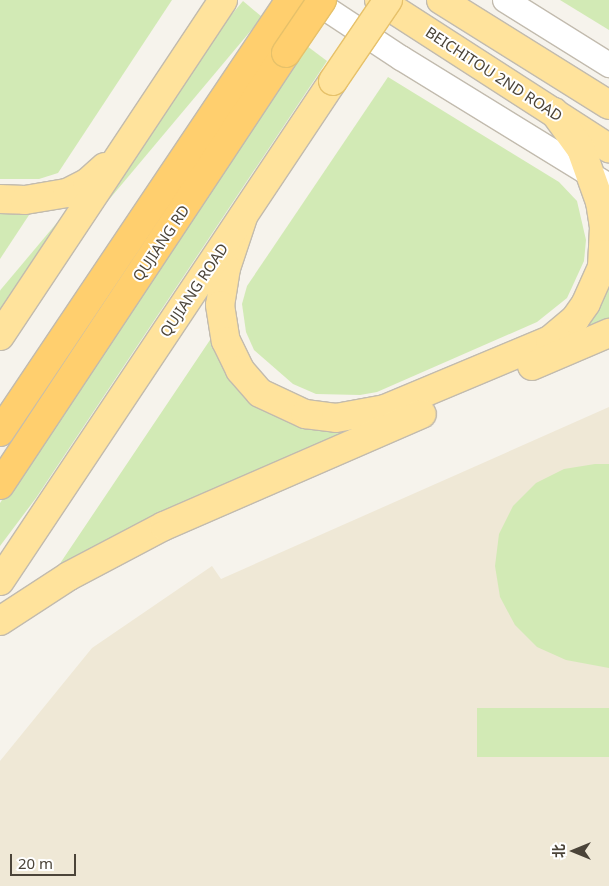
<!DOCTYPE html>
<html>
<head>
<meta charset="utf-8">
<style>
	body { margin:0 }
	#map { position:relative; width:609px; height:886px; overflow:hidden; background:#f6f3ec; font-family:"Noto Sans","Noto Sans SC",sans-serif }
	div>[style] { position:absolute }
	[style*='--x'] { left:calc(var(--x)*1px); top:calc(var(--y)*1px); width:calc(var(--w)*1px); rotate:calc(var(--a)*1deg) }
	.education>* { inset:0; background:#efe8d6 }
	.green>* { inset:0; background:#d2eab5; transform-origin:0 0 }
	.roads { filter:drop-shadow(1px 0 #c2bbae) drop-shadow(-1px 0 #c2bbae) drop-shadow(0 1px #c2bbae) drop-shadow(0 -1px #c2bbae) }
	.minor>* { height:24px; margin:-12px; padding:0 12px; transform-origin:12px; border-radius:12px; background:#fff }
	.major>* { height:28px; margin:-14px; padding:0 14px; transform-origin:14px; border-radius:14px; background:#ffe39c }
	.highway>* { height:28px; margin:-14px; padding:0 14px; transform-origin:14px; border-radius:14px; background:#ffcf6e }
	.bridges { filter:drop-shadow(1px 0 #e6c16a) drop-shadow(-1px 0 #e6c16a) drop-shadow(0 1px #e6c16a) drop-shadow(0 -1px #e6c16a) }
	.major-bridge>* { height:28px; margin:-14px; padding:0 14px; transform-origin:14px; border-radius:14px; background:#ffe39c }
	.highway-bridge>* { height:28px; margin:-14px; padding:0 14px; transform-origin:14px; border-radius:14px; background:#ffcf6e }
	span { translate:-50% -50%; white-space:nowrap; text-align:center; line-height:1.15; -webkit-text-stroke:4px #fff; paint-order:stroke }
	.street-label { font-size:15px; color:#4b4439 }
	.north { position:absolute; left:549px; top:826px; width:50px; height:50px; -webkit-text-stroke:4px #fff; paint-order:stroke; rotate:270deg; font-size:14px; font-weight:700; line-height:20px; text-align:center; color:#4b4439 }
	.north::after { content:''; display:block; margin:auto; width:18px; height:22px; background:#4b4439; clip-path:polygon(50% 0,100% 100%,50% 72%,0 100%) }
	.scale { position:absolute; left:10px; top:854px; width:66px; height:22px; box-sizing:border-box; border:2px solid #4b4439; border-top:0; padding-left:6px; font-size:15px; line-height:18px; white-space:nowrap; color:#4b4439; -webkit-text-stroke:4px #fff; paint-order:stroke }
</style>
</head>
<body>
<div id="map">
	<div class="education">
		<i style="clip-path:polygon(609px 407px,609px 886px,0 886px,0 761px,92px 648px,212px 566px,221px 579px)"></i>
	</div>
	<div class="green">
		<i style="clip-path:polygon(0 0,172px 0,58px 173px,39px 179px,0 179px)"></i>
		<i style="clip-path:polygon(560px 0,609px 0,609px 30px)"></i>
		<i style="left:243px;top:1px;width:25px;height:437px;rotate:40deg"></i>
		<i style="clip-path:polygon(307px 46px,327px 61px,36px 498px,0 546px,0 503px)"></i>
		<i style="clip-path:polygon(388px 77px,559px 182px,577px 201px,586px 240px,584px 261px,567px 298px,537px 322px,377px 392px,360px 395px,316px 394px,293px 384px,254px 350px,246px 332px,242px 304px,247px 286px)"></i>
		<i style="clip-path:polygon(0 209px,31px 212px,0 259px)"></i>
		<i style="clip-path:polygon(609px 267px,609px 325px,567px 337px)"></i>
		<i style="clip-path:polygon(212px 337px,228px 370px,364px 428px,57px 568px)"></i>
		<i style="clip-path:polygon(595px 464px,609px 464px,609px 668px,566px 660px,537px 647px,515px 625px,500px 597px,495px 566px,499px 534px,513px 506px,536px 483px,564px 469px)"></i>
		<i style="left:477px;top:708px;width:132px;height:49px"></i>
	</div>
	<div class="roads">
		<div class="minor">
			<i style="--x:313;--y:0;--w:105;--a:33.4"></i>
			<i style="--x:401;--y:58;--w:244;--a:31.6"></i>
			<i style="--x:505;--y:0;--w:123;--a:32"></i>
		</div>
		<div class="major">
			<i style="--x:379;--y:0;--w:274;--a:32.8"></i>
			<i style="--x:441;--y:0;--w:198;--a:32"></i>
			<i style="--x:0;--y:199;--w:25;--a:2"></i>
			<i style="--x:25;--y:200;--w:43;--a:-9.5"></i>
			<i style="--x:67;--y:193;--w:22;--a:-27"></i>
			<i style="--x:87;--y:183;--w:24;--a:-42"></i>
			<i style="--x:243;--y:217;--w:54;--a:108.4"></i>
			<i style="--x:226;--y:268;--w:37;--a:99"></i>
			<i style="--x:220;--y:305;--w:36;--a:81"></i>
			<i style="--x:226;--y:341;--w:32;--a:64"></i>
			<i style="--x:240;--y:370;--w:30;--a:49"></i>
			<i style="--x:260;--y:393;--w:50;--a:25"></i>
			<i style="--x:305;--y:414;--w:31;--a:7"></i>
			<i style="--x:336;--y:418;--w:50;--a:-10.4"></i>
			<i style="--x:385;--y:409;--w:179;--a:-22.7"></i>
			<i style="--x:550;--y:340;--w:33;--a:-40"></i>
			<i style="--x:575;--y:319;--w:19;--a:-55"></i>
			<i style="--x:586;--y:303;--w:39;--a:-66"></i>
			<i style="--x:602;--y:267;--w:40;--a:-87.1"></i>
			<i style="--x:604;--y:227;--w:25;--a:-99"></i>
			<i style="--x:600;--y:202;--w:56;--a:-109.7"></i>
			<i style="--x:581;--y:149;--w:46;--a:-126.1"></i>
			<i style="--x:0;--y:336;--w:403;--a:-56.4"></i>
			<i style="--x:532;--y:366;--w:84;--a:-23.2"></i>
			<i style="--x:0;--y:581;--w:601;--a:-56.34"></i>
			<i style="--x:0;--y:621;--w:82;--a:-33.1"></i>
			<i style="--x:69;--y:576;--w:107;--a:-27.8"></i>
			<i style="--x:164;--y:526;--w:281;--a:-23.5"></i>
		</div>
		<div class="highway">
			<i style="--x:0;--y:432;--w:520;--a:-56.13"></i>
			<i style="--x:0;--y:485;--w:518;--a:-56.49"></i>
		</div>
	</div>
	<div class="bridges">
		<div class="major-bridge">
			<i style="--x:333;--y:81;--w:98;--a:-55.8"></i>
		</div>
		<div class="highway-bridge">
			<i style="--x:286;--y:53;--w:64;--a:-55.8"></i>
		</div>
	</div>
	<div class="street-label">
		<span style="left:494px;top:74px;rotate:33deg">BEICHITOU 2ND ROAD</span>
		<span style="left:161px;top:243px;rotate:-56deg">QUJIANG RD</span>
		<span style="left:194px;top:290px;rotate:-56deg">QUJIANG ROAD</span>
	</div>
	<div class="north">北</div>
	<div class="scale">20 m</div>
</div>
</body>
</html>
